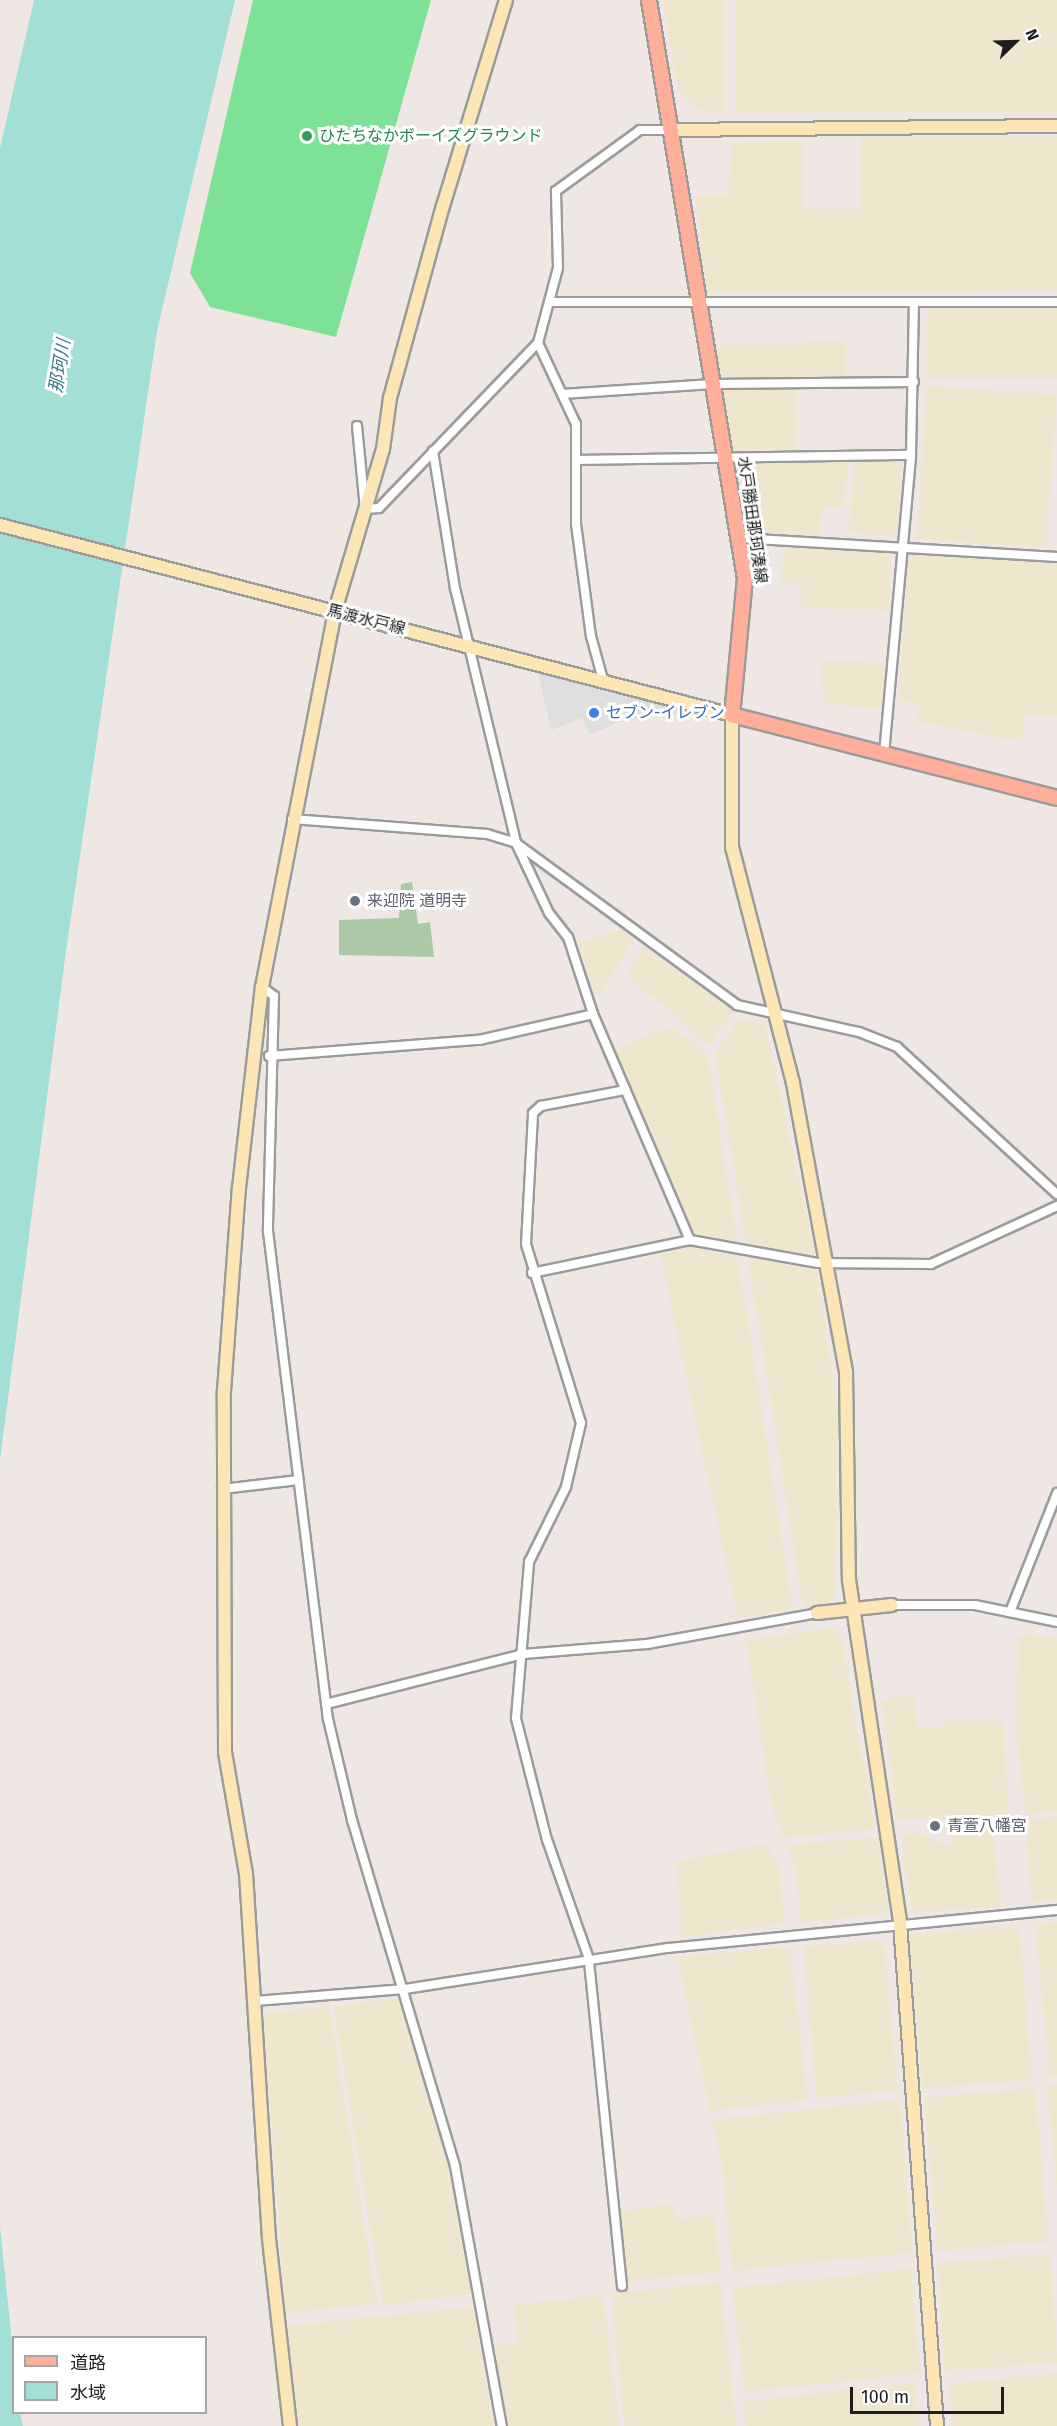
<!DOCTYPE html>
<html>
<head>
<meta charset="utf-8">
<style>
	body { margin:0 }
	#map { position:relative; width:1057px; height:2426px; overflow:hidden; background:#efe7e3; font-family:"Fira Sans","Noto Sans JP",sans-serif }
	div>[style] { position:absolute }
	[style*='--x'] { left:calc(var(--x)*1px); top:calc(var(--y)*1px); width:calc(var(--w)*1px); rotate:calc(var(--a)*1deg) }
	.farmland>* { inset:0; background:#efe6ce; transform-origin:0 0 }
	.cemetery>* { inset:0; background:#abc9a4 }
	.pitch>* { inset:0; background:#7ee198 }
	.parking>* { inset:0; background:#dedede }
	.water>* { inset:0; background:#a2dfd7 }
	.roads { filter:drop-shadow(2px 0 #9b9b9b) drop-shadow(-2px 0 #9b9b9b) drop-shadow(0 2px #9b9b9b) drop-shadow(0 -2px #9b9b9b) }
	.street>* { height:8px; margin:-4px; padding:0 4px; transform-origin:4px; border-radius:4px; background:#fff }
	.secondary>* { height:12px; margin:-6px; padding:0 6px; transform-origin:6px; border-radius:6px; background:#fce6b5 }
	.primary>* { height:14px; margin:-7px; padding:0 7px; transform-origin:7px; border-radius:7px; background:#ffaf99 }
	.dots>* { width:16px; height:16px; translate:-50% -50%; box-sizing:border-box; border:3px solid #fff; border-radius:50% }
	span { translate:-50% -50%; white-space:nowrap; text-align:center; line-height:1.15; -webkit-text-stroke:6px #fff; paint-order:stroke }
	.leisure-label { font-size:16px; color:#27864d }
	.left { translate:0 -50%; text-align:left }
	.street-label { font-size:16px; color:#1e1e1e }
	.shop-label { font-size:16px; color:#366cbe }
	.worship-label { font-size:16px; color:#5b616d }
	.water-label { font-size:18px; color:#3a7d89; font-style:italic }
	.legend { position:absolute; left:12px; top:2336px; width:195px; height:78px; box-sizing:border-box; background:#fff; border:2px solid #a5a5a5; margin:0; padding:8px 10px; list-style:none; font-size:18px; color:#1e1e1e }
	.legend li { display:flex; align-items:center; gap:12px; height:30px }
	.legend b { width:30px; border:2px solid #a5a5a5 }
	.north { position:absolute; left:985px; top:12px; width:60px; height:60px; -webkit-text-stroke:4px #fff; paint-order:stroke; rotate:67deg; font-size:16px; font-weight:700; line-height:24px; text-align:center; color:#1e1e1e }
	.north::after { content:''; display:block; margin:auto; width:21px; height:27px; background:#1e1e1e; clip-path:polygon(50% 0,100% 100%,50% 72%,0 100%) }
	.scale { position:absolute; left:850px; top:2387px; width:154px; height:27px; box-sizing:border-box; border:3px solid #1e1e1e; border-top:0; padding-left:8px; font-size:18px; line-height:21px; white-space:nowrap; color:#1e1e1e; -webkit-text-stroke:4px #fff; paint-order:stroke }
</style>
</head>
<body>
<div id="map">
	<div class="farmland">
		<i style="clip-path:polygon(662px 0,725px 0,725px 112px,698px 109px,679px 91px)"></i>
		<i style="left:735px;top:0;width:322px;height:111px"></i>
		<i style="clip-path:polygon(860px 137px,1057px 137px,1057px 290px,708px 293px,695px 196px,729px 195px,731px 144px,802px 141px,802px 209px,861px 209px)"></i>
		<i style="left:927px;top:307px;width:130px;height:71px"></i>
		<i style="left:845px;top:341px;width:37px;height:128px;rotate:88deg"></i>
		<i style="clip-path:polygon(797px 386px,797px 449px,733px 450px,723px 389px)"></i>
		<i style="left:927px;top:386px;width:130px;height:153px;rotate:4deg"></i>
		<i style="clip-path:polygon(848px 459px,844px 508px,822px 506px,820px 537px,750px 532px,738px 461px)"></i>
		<i style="left:903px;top:459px;width:78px;height:48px;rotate:95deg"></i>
		<i style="clip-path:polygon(785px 546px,891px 549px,889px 610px,801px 608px,801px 583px,781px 583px)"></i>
		<i style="clip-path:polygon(909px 550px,1057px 563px,1057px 717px,1026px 714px,1021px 742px,918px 721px,919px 703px,898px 701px)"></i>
		<i style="clip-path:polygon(820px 661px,884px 663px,885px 710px,824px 703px)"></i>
		<i style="clip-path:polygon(622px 929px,633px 938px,601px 995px,593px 991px,578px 942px)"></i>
		<i style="clip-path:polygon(644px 946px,734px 1012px,709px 1045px,627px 975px)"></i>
		<i style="clip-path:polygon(740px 1019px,765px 1024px,815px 1256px,746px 1244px,715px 1052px)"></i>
		<i style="clip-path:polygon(670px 1026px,708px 1054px,737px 1242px,695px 1235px,615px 1050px)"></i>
		<i style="clip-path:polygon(691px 1247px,738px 1258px,793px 1609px,743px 1617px,737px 1614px,660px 1255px)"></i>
		<i style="clip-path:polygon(748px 1258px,817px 1271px,837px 1408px,836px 1596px,830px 1602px,803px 1607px)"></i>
		<i style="clip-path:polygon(832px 1628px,841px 1638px,875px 1829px,785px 1838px,771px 1804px,746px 1640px)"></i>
		<i style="clip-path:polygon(1030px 1634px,1057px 1639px,1057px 1811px,1026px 1815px,1017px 1742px,1018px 1636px)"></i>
		<i style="clip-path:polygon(915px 1695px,918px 1728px,942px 1728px,950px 1719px,1003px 1722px,1009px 1819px,958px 1825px,931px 1816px,898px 1821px,881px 1699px)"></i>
		<i style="clip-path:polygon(1057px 1817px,1057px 1899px,1032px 1902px,1024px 1820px)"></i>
		<i style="clip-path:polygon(994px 1827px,1001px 1907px,912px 1912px,901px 1835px,918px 1833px,948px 1846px,957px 1831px)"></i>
		<i style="clip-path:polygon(877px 1837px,888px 1913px,801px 1923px,796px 1868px,787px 1845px)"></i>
		<i style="clip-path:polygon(766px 1844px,780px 1871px,784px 1924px,682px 1937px,676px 1861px)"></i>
		<i style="clip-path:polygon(1057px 1922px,1057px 2076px,1050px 2077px,1035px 1925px)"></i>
		<i style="left:1019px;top:1925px;width:155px;height:110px;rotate:85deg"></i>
		<i style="left:884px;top:1940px;width:151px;height:81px;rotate:85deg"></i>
		<i style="clip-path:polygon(790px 1947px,808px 2100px,710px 2111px,677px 1957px)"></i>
		<i style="clip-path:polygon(398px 1999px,405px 2004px,450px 2164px,473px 2294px,383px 2305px,334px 2006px)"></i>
		<i style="clip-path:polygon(329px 2007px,377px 2304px,286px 2313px,264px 2013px)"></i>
		<i style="clip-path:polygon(1057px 2085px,1057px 2189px,1047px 2086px)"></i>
		<i style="left:1035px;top:2088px;width:154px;height:111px;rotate:85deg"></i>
		<i style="clip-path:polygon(900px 2099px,912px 2253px,732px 2271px,722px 2165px,712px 2120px)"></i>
		<i style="clip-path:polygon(673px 2204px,675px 2219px,715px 2215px,720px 2272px,627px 2281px,619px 2212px)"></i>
		<i style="left:1050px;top:2255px;width:108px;height:113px;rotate:86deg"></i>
		<i style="left:910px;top:2269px;width:105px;height:178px;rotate:84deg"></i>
		<i style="left:721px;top:2282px;width:145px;height:111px;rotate:84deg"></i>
		<i style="clip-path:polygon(603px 2295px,619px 2426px,506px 2426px,493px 2345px,517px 2342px,514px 2305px)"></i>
		<i style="clip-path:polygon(473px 2307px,493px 2426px,299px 2426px,287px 2326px)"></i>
		<i style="clip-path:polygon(1057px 2373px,1057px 2426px,952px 2426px,949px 2384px)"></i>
		<i style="clip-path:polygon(915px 2382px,919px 2426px,746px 2426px,744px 2402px)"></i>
	</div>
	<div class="cemetery">
		<i style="clip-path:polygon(412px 882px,418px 924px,430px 922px,434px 957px,339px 955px,339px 920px,399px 918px,401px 884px)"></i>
	</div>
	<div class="pitch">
		<i style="clip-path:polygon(253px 0,431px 0,336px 337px,210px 307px,190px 273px)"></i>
	</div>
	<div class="parking">
		<i style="clip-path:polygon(537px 668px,699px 710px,618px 722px,590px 735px,582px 718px,551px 730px)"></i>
	</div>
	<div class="water">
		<i style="clip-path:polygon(34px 0,235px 0,157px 331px,65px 958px,0 1460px,0 148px)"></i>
		<i style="clip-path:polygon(0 2227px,13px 2351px,14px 2412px,20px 2413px,23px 2426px,0 2426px)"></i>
	</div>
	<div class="roads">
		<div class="street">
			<i style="--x:553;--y:302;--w:504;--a:0"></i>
			<i style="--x:538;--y:343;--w:89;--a:64.9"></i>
			<i style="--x:576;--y:424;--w:100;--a:90"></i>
			<i style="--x:576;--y:524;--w:113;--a:82.4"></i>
			<i style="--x:591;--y:636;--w:46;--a:74.7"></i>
			<i style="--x:562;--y:394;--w:151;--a:-3.8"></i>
			<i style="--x:713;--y:384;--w:201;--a:-0.6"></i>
			<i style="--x:357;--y:426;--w:83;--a:84.5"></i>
			<i style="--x:365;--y:509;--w:14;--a:-4"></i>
			<i style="--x:379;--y:508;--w:229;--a:-46.1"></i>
			<i style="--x:538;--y:343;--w:78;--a:-75.1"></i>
			<i style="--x:558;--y:268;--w:77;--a:-91.5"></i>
			<i style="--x:556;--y:191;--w:104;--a:-36"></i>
			<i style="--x:640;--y:130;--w:32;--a:0"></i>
			<i style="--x:433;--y:451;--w:139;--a:80.9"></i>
			<i style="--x:455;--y:588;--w:262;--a:76.5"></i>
			<i style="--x:516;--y:843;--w:77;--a:64.8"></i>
			<i style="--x:549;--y:913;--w:31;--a:52"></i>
			<i style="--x:568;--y:937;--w:81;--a:72"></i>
			<i style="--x:593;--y:1014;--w:246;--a:66.8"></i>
			<i style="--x:579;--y:460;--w:332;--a:-0.9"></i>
			<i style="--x:739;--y:538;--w:319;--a:3.4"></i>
			<i style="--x:884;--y:754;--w:300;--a:-84.8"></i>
			<i style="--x:911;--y:455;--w:153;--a:-88.9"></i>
			<i style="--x:292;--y:819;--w:196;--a:4.4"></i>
			<i style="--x:487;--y:834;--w:30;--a:17"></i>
			<i style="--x:516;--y:843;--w:274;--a:36.2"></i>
			<i style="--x:737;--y:1005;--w:125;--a:12.5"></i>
			<i style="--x:859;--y:1032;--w:41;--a:21.5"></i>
			<i style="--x:897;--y:1047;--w:217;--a:42.6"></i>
			<i style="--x:262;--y:987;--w:15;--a:37"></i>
			<i style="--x:274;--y:996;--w:235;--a:91.5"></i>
			<i style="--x:268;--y:1231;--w:492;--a:83"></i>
			<i style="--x:328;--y:1719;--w:104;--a:76.6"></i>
			<i style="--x:352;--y:1820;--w:361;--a:73.4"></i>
			<i style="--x:455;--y:2166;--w:264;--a:79.8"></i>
			<i style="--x:269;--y:1056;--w:211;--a:-4.4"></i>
			<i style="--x:479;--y:1040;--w:117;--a:-12.8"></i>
			<i style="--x:532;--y:1273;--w:161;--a:-11.8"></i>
			<i style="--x:690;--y:1240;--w:130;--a:10.2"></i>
			<i style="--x:818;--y:1263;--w:113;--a:0.5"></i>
			<i style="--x:931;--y:1264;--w:139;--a:-24.7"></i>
			<i style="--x:222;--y:1489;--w:77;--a:-6.8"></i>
			<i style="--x:892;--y:1605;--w:83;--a:0"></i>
			<i style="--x:975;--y:1605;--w:84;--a:11.7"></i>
			<i style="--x:1010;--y:1612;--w:128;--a:-68.4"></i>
			<i style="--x:326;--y:1704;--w:203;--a:-14.2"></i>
			<i style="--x:523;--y:1654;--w:124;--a:-4.6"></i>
			<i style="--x:647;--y:1644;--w:173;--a:-10.3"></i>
			<i style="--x:255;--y:2001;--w:150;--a:-4.6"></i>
			<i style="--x:405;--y:1989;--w:266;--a:-8.9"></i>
			<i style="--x:668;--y:1948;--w:391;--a:-5.6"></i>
			<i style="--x:622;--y:2286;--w:329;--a:-95.8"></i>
			<i style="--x:589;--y:1959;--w:126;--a:-109.4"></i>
			<i style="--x:547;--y:1840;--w:126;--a:-104.3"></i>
			<i style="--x:516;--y:1718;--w:157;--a:-85.2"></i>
			<i style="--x:529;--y:1562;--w:84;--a:-63.7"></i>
			<i style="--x:566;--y:1487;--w:66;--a:-76.8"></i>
			<i style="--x:581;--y:1423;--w:187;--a:-107.1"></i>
			<i style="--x:526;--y:1244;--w:131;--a:-86.9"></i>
			<i style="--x:533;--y:1113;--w:11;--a:-41"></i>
			<i style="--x:541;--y:1106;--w:86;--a:-10.8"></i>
		</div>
		<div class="secondary">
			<i style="--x:672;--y:130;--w:385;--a:-0.6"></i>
			<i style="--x:0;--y:525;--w:756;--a:14.55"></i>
			<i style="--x:732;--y:715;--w:132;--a:90"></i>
			<i style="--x:732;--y:847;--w:244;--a:75.5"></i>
			<i style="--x:793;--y:1083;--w:294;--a:79.6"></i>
			<i style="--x:846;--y:1372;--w:208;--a:89.2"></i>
			<i style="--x:849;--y:1580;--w:347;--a:81.5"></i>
			<i style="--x:900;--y:1923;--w:504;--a:85.79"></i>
			<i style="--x:817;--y:1613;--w:75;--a:-6.1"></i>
			<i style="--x:290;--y:2426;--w:188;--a:-96.4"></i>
			<i style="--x:269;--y:2239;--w:366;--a:-93.6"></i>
			<i style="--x:246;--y:1874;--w:124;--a:-99.8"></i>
			<i style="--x:225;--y:1752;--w:361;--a:-90.2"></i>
			<i style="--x:224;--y:1391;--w:204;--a:-85.8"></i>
			<i style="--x:239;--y:1188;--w:202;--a:-83.5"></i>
			<i style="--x:262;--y:987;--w:383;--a:-79"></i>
			<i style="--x:335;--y:611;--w:169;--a:-73.5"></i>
			<i style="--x:383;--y:449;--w:51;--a:-82.2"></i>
			<i style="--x:390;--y:398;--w:199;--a:-74.6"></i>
			<i style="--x:443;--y:206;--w:215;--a:-73"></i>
		</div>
		<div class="primary">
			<i style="--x:649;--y:0;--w:586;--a:80.57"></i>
			<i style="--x:745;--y:578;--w:138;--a:95.4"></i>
			<i style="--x:732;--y:715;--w:335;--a:14.3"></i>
		</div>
	</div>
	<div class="dots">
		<i style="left:307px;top:136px;background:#2e9e5b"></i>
		<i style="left:594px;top:713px;background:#3f7fe0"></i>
		<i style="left:355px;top:901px;background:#6b7280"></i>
		<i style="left:935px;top:1826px;background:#6b7280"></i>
	</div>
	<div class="leisure-label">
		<span class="left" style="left:319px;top:136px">ひたちなかボーイズグラウンド</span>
	</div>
	<div class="street-label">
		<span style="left:752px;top:520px;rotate:82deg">水戸勝田那珂湊線</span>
		<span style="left:366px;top:620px;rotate:14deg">馬渡水戸線</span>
	</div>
	<div class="shop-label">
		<span class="left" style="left:606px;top:713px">セブン-イレブン</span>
	</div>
	<div class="worship-label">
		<span class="left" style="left:367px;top:901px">来迎院 道明寺</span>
		<span class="left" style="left:947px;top:1826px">青萱八幡宮</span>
	</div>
	<div class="water-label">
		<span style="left:60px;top:366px;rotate:-81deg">那珂川</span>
	</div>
	<ul class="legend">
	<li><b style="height:8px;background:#ffaf99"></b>道路</li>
	<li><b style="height:16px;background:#a2dfd7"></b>水域</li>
	</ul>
	<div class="north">N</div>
	<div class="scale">100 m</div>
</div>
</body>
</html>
